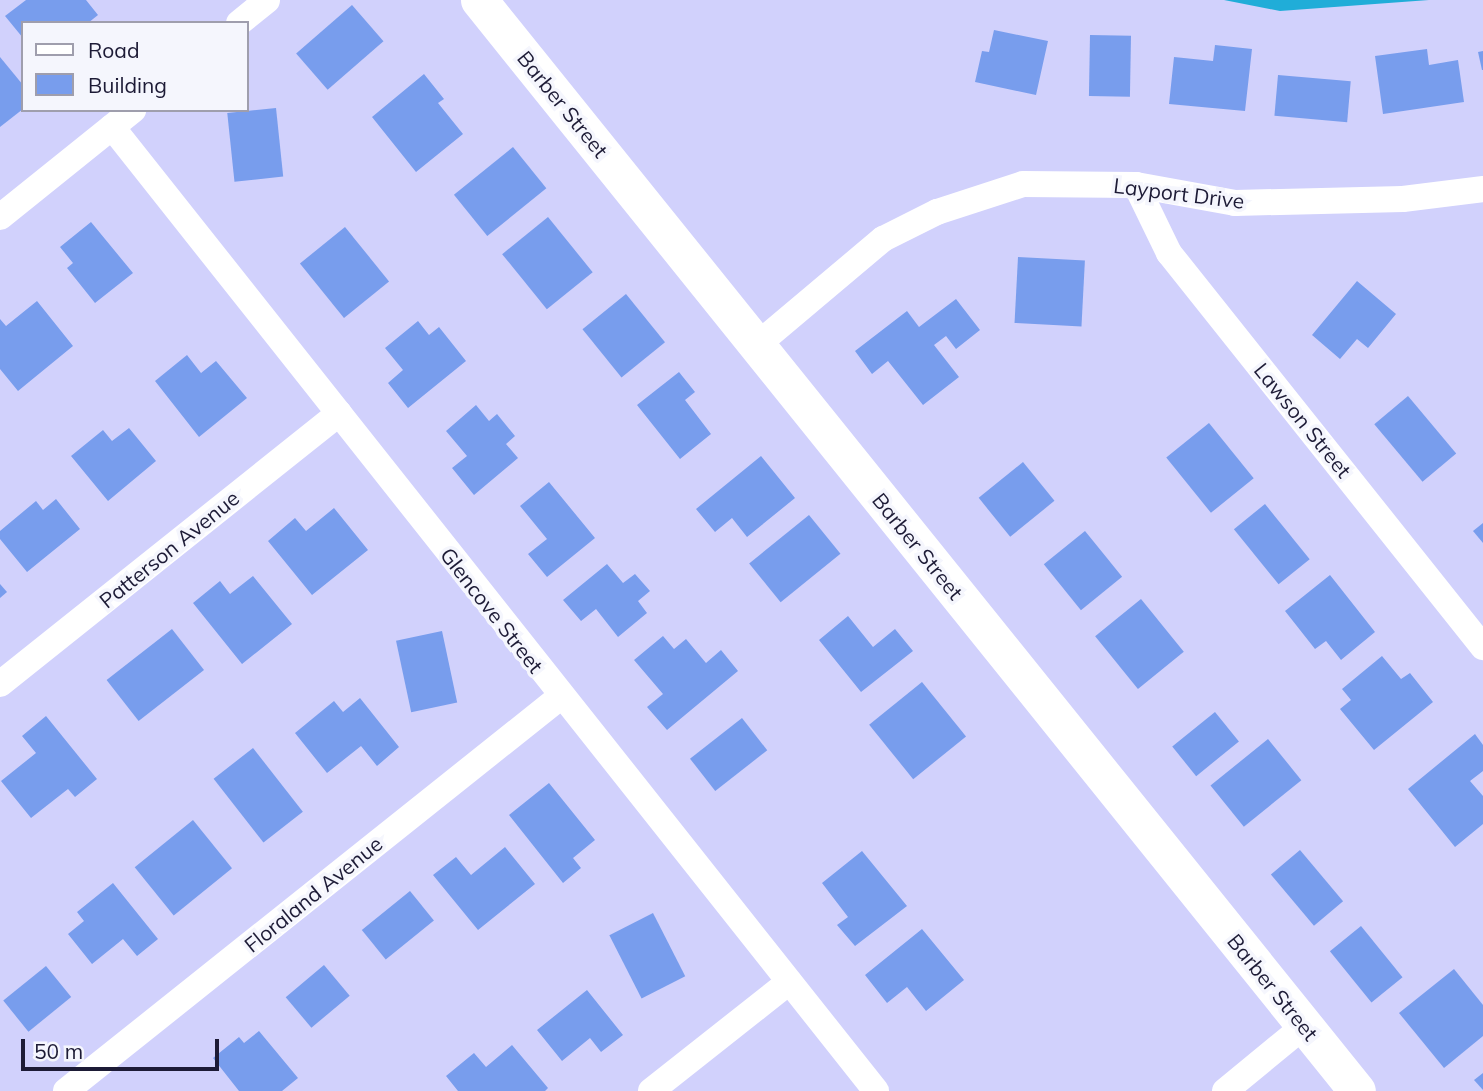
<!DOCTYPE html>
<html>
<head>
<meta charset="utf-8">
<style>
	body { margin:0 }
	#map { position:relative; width:1483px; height:1091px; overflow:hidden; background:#d1d1fc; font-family:Mulish,sans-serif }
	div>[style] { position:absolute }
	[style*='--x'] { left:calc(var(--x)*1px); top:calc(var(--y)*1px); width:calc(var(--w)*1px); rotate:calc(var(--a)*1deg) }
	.water>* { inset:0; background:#20add8 }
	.building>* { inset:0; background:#789ded; transform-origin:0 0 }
	.street>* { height:26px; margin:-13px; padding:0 13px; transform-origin:13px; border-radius:13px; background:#fff }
	.secondary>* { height:37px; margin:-18.5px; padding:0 18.5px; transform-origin:18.5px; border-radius:18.5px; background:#fff }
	span { translate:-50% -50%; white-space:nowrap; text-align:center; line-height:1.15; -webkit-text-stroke:7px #f5f6fd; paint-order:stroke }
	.street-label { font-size:21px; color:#1d1b36 }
	.legend { position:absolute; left:21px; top:21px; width:228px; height:91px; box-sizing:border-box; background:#f5f6fd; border:2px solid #9f9ead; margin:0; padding:9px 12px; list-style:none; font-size:21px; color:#1d1b36 }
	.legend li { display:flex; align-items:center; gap:14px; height:35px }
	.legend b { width:35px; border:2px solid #9f9ead }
	.scale { position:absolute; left:21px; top:1039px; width:198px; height:32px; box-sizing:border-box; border:4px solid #1d1b36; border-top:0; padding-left:9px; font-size:21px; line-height:24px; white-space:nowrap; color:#1d1b36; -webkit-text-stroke:5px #f5f6fd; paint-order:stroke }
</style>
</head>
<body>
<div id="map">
	<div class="water">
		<i style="clip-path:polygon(1224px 0,1429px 0,1280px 11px)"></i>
	</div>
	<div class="building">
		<i style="clip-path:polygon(26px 0,86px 0,98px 15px,88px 23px,23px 23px,23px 38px,5px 16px)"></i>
		<i style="left:352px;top:5px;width:48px;height:74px;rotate:49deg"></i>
		<i style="clip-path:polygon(994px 30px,1048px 41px,1036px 95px,975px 82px,982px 51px,989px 52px)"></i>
		<i style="left:1090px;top:35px;width:41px;height:61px;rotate:1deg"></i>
		<i style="clip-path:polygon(1215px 45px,1252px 49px,1245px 111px,1169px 104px,1174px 57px,1213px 61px)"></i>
		<i style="clip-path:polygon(1427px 49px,1429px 65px,1458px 60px,1464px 102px,1383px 114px,1375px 56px)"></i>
		<i style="clip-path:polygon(1483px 51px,1483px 70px,1482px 70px,1478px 52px)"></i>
		<i style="clip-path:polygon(0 57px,23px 85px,23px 109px,0 127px)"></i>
		<i style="clip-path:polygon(424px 74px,444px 99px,438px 103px,463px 134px,416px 172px,372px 117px)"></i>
		<i style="left:1278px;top:75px;width:73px;height:41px;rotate:5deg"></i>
		<i style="left:276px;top:108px;width:69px;height:49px;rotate:84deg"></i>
		<i style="left:513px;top:147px;width:53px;height:76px;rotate:51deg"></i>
		<i style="left:548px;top:217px;width:71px;height:59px;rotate:51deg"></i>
		<i style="clip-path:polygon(91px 222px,133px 273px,95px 303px,67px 268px,73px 263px,60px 247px)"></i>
		<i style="left:345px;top:227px;width:70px;height:58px;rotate:51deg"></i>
		<i style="left:1018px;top:257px;width:67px;height:66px;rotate:3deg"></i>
		<i style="clip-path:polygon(1357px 281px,1396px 314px,1368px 348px,1357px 339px,1340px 359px,1312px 335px)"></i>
		<i style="left:626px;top:294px;width:62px;height:56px;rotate:51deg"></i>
		<i style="clip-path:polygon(956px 299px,980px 330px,956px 349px,946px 336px,934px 345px,959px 377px,923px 405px,888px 361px,872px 374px,855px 351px,907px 311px,919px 327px)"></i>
		<i style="clip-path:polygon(37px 301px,73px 346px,18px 391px,0 369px,0 319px,6px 326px)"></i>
		<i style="clip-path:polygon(418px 321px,429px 335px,439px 327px,466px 361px,408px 408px,388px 383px,403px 370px,385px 348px)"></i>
		<i style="clip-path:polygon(187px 355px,201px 373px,216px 361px,247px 398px,199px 437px,155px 381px)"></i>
		<i style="clip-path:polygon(679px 372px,695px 392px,685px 400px,711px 434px,680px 459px,637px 405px)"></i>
		<i style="left:1408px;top:396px;width:75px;height:44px;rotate:50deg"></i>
		<i style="clip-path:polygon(476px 405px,489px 421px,497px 414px,515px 436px,506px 444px,518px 458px,474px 495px,452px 468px,467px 456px,446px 431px)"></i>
		<i style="left:1209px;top:423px;width:71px;height:55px;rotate:51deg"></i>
		<i style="clip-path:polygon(129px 428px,156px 461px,108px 501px,71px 456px,103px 430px,112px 441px)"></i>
		<i style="clip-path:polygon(761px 456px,795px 498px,747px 537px,732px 518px,715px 532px,696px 509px)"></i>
		<i style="left:1023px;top:462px;width:50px;height:57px;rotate:51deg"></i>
		<i style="clip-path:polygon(549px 482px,595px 538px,547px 577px,528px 554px,547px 539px,520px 506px)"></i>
		<i style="clip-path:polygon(56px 499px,80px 529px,27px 572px,0 539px,0 531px,36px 501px,43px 510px)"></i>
		<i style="left:1265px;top:504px;width:71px;height:40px;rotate:51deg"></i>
		<i style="clip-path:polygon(334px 508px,368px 550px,312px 595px,268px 541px,295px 518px,306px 531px)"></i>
		<i style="left:809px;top:515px;width:50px;height:77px;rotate:51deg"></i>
		<i style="clip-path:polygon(1483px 523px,1483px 543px,1473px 531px)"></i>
		<i style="left:1085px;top:531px;width:59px;height:53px;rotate:51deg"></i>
		<i style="clip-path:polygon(607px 564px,623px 583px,635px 574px,650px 591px,638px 601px,647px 613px,618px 637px,596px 609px,581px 621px,563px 600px)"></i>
		<i style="clip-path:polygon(1330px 575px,1375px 632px,1341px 660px,1326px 641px,1315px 649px,1285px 611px)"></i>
		<i style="clip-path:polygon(253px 576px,292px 624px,242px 664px,193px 603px,220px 581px,230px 594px)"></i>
		<i style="clip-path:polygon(0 584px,7px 592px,0 598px)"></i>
		<i style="left:1141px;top:599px;width:68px;height:59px;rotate:51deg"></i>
		<i style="clip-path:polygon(848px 616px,873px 647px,895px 629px,913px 651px,861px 692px,819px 640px)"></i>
		<i style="left:172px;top:629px;width:52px;height:83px;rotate:52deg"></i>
		<i style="left:442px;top:631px;width:73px;height:47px;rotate:78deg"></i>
		<i style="clip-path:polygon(663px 636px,674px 649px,686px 639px,706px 663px,721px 650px,738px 671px,667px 730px,647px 707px,663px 694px,634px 660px)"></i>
		<i style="clip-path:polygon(1382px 656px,1401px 679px,1410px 673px,1433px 702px,1374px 750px,1340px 709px,1351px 700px,1342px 689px)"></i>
		<i style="left:922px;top:682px;width:70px;height:68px;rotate:51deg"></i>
		<i style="clip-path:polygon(360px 698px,399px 747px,377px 766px,361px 746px,327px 773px,295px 733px,334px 701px,343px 712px)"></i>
		<i style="left:1215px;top:712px;width:38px;height:55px;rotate:51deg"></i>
		<i style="clip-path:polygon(46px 716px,97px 779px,75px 797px,68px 789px,31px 818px,1px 781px,36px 753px,22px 736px)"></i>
		<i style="left:742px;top:718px;width:41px;height:66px;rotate:52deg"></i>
		<i style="clip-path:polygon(1475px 734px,1483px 745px,1483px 771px,1470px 781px,1483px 796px,1483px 824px,1455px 847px,1408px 789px)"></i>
		<i style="left:1268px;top:739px;width:53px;height:74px;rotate:51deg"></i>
		<i style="left:253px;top:748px;width:81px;height:50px;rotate:52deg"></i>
		<i style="clip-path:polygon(549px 783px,595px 840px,573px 858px,581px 868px,563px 883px,509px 815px)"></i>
		<i style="left:193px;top:820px;width:62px;height:75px;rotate:51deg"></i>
		<i style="clip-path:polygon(505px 847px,535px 884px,478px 930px,433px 875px,456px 857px,471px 875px)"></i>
		<i style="left:1300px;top:850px;width:67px;height:38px;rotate:50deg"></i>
		<i style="clip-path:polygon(862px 851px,907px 906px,855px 946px,837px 925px,848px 917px,822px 883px)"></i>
		<i style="clip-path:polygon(113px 883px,158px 939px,137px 956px,123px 939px,92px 964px,68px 934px,84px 921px,77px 912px)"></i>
		<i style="left:410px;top:891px;width:38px;height:62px;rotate:51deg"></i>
		<i style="left:653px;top:913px;width:71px;height:49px;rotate:63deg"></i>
		<i style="left:1361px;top:926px;width:66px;height:40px;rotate:51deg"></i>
		<i style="clip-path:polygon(922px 929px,964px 980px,926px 1011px,907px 987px,887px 1003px,865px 975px)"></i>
		<i style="left:324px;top:965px;width:40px;height:50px;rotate:50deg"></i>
		<i style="left:46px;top:966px;width:40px;height:55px;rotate:51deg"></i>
		<i style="clip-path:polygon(1454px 969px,1483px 1005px,1483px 1036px,1444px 1068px,1399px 1013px)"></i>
		<i style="clip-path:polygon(587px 990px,623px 1035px,601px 1052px,590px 1038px,562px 1061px,537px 1030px)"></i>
		<i style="clip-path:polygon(259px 1031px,298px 1078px,282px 1091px,239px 1091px,213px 1058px,239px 1037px,244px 1043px)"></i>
		<i style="clip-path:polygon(512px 1045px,548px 1088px,545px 1091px,458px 1091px,446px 1076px,474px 1053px,486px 1067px)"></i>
		<i style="clip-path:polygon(1483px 1073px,1483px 1090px,1474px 1080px)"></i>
	</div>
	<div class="street">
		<i style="--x:239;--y:23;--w:36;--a:-39"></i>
		<i style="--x:112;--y:127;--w:1230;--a:51.6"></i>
		<i style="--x:1136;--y:185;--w:76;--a:64.1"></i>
		<i style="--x:1169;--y:253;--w:504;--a:51.45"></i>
		<i style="--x:0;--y:217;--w:171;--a:-38.8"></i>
		<i style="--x:757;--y:345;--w:165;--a:-40.1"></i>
		<i style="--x:883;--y:239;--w:60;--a:-26.6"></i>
		<i style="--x:937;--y:212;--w:90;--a:-18"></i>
		<i style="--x:1023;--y:184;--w:113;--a:0.5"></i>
		<i style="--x:1136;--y:185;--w:101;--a:10.3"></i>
		<i style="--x:1235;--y:203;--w:168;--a:-1.4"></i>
		<i style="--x:1403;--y:199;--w:81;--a:-7.1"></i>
		<i style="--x:0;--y:684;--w:434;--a:-38.6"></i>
		<i style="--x:66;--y:1091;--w:632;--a:-38.57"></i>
		<i style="--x:651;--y:1091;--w:176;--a:-38.3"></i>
		<i style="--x:1225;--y:1091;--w:102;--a:-39.4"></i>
	</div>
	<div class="secondary">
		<i style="--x:479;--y:0;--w:1400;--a:51.17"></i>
	</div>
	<div class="street-label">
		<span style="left:563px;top:104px;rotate:51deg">Barber Street</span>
		<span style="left:1179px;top:193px;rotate:7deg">Layport Drive</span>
		<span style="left:1303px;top:420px;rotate:51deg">Lawson Street</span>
		<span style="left:918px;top:546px;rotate:51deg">Barber Street</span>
		<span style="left:169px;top:549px;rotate:-39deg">Patterson Avenue</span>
		<span style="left:492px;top:610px;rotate:52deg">Glencove Street</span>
		<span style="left:313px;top:894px;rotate:-39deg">Floraland Avenue</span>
		<span style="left:1273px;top:987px;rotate:51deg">Barber Street</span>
	</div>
	<ul class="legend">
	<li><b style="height:9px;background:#fff"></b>Road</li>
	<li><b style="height:19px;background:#789ded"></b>Building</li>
	</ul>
	<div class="scale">50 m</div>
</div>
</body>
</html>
